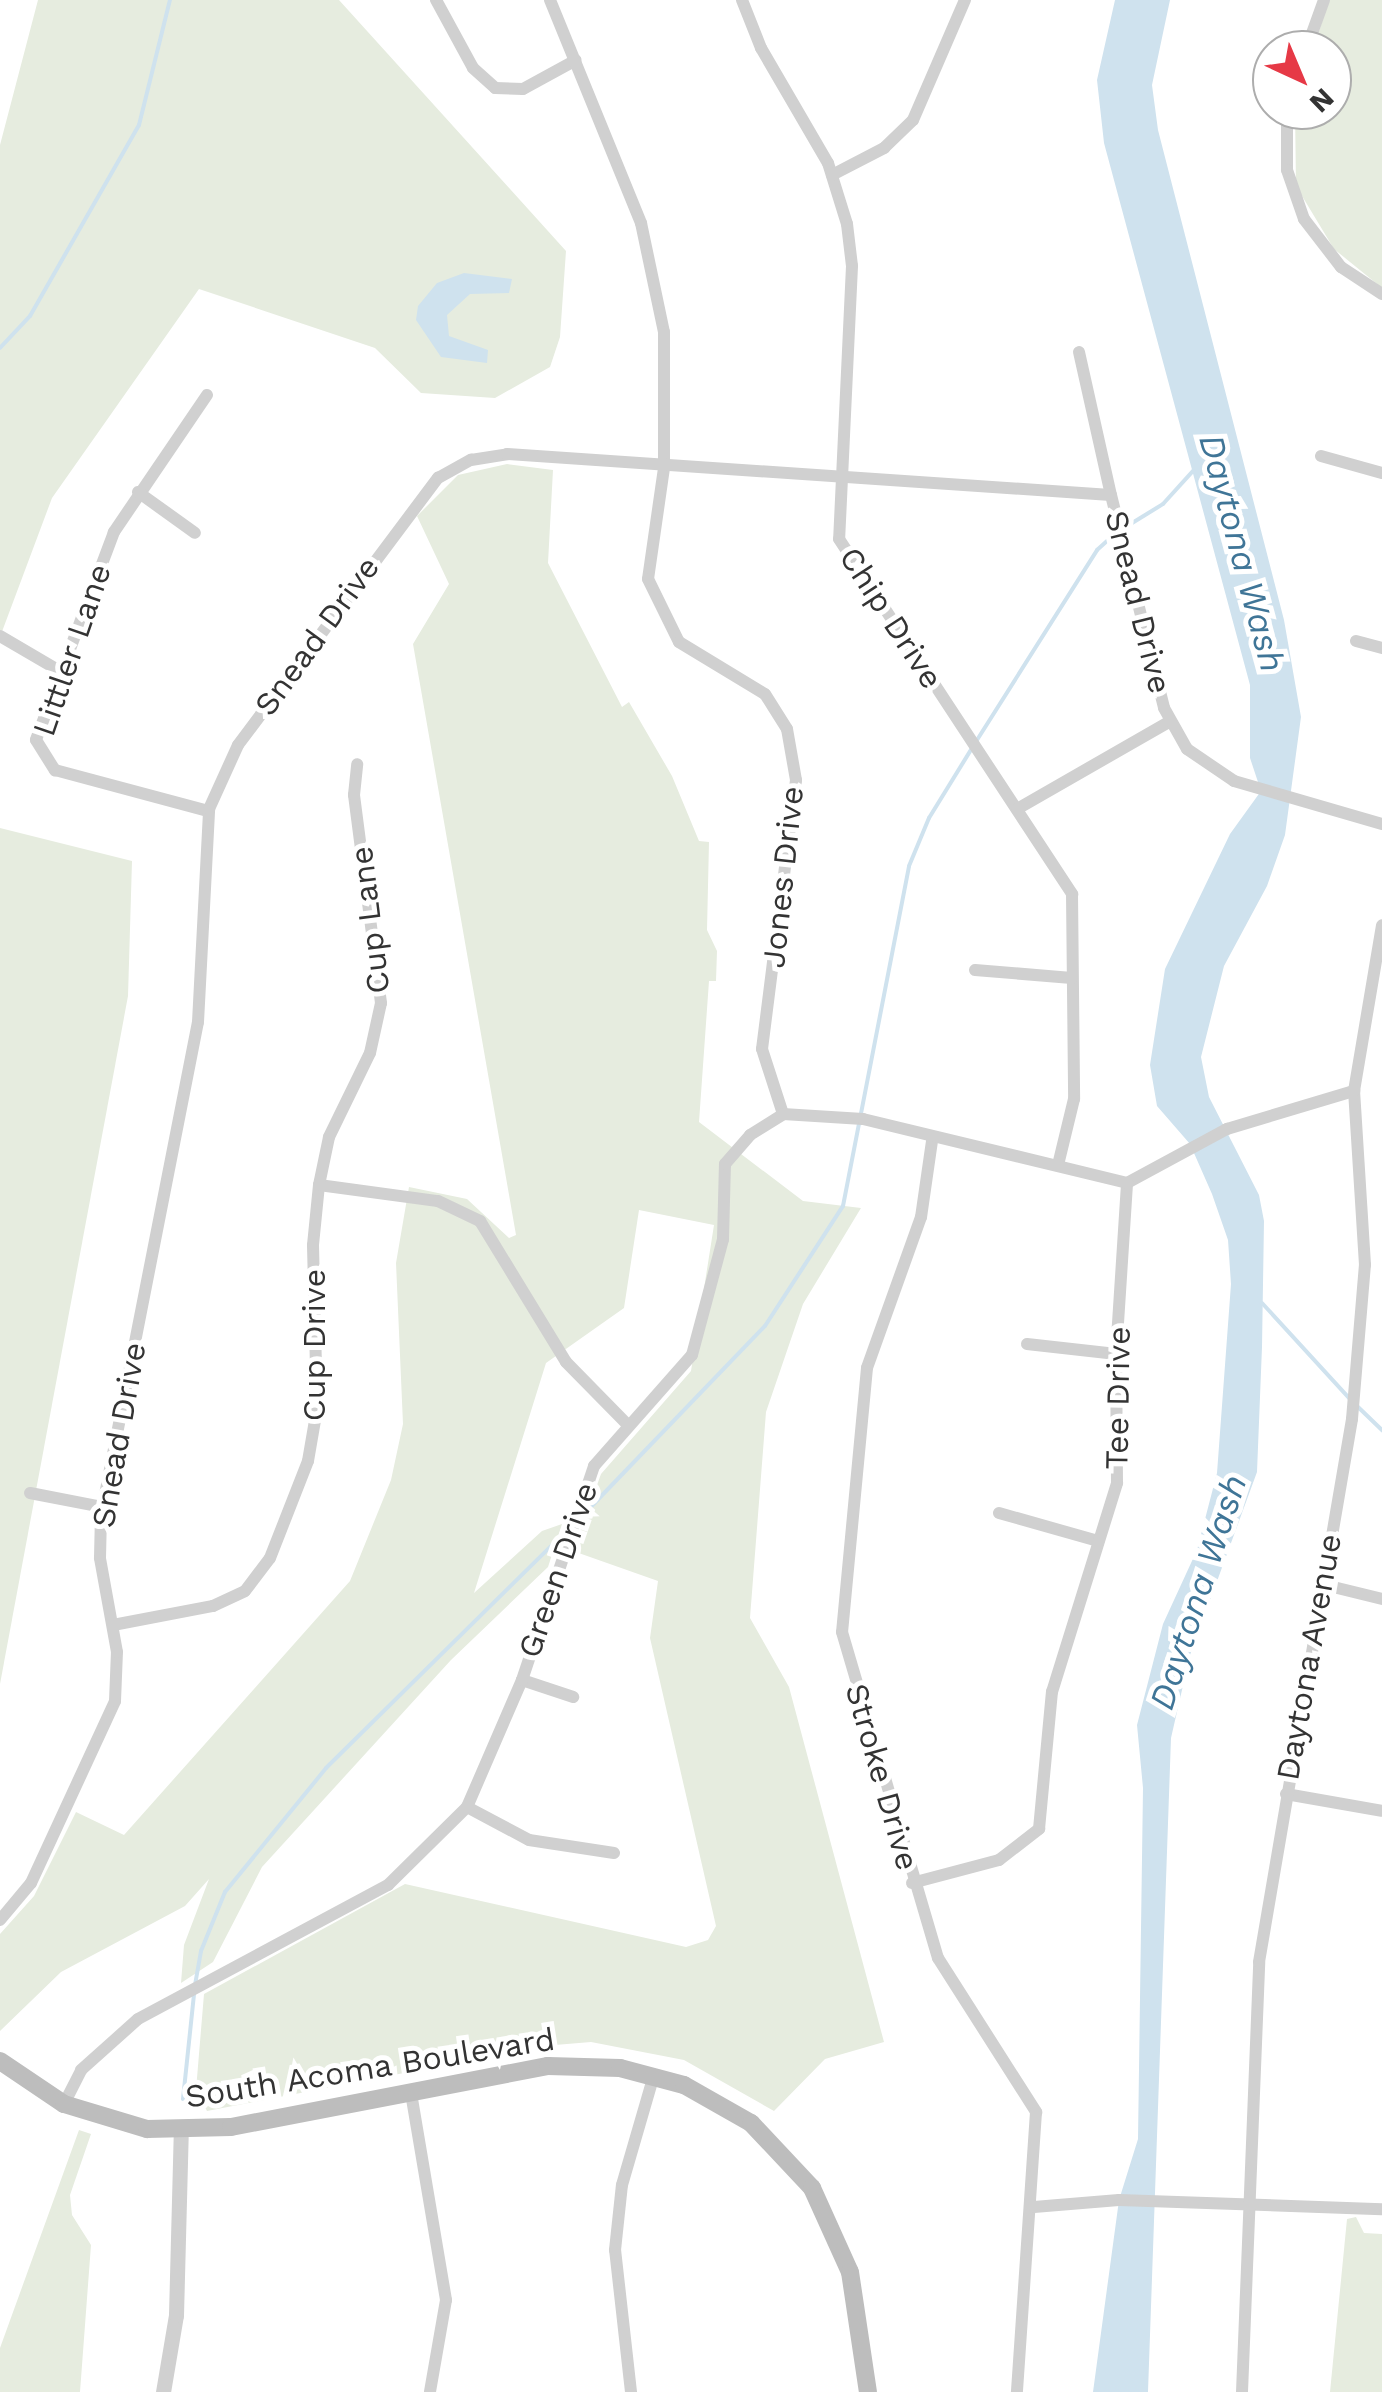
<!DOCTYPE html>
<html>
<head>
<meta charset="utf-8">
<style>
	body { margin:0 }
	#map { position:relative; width:1382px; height:2392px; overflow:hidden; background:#fff; font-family:"Work Sans",sans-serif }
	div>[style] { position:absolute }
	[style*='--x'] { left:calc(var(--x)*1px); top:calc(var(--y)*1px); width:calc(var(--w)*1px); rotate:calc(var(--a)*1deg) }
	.green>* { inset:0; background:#e6ecdf }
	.water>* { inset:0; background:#cfe2ee }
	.stream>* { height:4px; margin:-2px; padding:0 2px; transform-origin:2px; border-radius:2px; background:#cfe2ee }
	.minor>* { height:12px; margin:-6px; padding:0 6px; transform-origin:6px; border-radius:6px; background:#d0d0d0 }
	.tertiary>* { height:15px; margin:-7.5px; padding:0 7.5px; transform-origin:7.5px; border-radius:7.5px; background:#d0d0d0 }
	.secondary>* { height:18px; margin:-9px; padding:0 9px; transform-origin:9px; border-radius:9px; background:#bdbdbd }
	span { translate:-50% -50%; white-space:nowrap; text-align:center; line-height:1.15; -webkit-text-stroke:10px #fff; paint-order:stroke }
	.street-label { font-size:32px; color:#333 }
	.water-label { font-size:35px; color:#3f7597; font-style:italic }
	.north { position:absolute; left:1252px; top:30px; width:100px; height:100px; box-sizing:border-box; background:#fff; border:2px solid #adadad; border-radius:50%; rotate:136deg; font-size:28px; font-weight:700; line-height:40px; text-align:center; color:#333 }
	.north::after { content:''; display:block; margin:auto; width:35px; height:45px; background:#e63946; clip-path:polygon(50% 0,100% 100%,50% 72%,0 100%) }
</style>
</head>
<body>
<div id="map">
	<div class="green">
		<i style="clip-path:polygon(38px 0,339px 0,566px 251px,560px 337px,550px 367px,495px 398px,421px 393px,375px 348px,199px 289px,52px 498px,0 637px,0 145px)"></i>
		<i style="clip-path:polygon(1329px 0,1382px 0,1382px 288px,1334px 249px,1296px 186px,1295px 110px,1332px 110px,1332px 50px,1313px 50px)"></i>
		<i style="clip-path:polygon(507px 464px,553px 470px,548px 563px,622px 707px,629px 702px,672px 776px,699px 841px,709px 842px,707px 930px,717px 951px,716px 981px,709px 981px,699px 1122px,803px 1201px,861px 1208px,803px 1304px,766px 1412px,750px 1618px,789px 1687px,884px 2042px,825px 2059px,774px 2111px,684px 2060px,591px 2042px,543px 2046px,207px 2111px,196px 2090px,204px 1994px,405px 1884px,686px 1947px,708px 1940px,716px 1926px,650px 1638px,658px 1581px,573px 1551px,601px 1474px,691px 1371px,714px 1225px,639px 1210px,624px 1308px,546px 1363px,474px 1593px,542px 1531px,562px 1524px,548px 1567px,451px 1660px,262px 1867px,213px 1962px,181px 1983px,184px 1945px,209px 1879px,185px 1906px,61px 1972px,0 2031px,0 1934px,34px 1896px,76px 1812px,124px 1835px,350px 1581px,391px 1480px,403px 1424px,396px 1263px,409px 1187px,467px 1199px,509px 1238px,516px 1235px,413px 644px,449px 584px,417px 516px,458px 475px)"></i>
		<i style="clip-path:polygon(0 828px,132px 861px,128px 996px,0 1684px)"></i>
		<i style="clip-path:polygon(79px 2130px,91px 2134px,70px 2195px,72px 2215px,91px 2245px,80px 2392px,0 2392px,0 2348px)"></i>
		<i style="clip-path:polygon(1356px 2217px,1364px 2233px,1382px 2234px,1382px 2392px,1330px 2392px,1347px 2219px)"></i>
	</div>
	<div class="water">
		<i style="clip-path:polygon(1115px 0,1170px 0,1152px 85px,1158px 130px,1284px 620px,1301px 717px,1285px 835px,1267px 886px,1224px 966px,1201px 1057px,1209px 1097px,1259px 1195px,1264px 1221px,1262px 1347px,1257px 1472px,1190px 1655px,1171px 1738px,1148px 2392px,1093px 2392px,1119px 2200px,1138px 2139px,1143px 1788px,1137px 1725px,1163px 1624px,1197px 1550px,1217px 1473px,1231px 1284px,1228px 1240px,1212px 1194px,1190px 1144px,1157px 1106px,1150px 1065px,1165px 969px,1230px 834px,1261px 791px,1250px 758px,1250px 685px,1104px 143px,1097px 80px)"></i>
		<i style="clip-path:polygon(464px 273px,512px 279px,509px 293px,470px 294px,447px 315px,449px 336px,488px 350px,487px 363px,441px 357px,416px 320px,418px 306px,437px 283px)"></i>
	</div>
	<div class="stream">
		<i style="--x:0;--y:348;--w:44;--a:-46.8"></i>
		<i style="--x:30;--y:316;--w:220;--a:-60.3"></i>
		<i style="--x:139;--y:125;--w:129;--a:-76.1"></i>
		<i style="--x:1124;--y:528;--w:46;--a:-31.6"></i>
		<i style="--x:1163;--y:504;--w:45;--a:-47.7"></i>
		<i style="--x:977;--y:740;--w:225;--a:-57.7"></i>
		<i style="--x:1097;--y:550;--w:25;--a:-42"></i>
		<i style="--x:1262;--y:1303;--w:130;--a:47.5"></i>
		<i style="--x:1357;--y:1406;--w:35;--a:44"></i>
		<i style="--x:584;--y:1514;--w:261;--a:-46.1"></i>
		<i style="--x:765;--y:1326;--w:143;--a:-57"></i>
		<i style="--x:843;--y:1206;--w:346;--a:-79"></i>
		<i style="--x:909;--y:866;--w:52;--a:-67.4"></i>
		<i style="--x:929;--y:818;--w:82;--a:-58.4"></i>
		<i style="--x:195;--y:1985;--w:35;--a:-80"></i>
		<i style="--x:201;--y:1951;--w:64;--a:-67.9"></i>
		<i style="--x:225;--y:1892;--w:160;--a:-50.8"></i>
		<i style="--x:326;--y:1768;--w:337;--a:-44.6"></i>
		<i style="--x:183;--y:2099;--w:105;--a:-84"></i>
	</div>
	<div class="minor">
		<i style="--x:436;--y:0;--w:77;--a:61.4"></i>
		<i style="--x:473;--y:68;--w:30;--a:42"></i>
		<i style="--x:495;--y:88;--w:28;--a:2"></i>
		<i style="--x:523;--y:89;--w:60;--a:-28.7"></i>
		<i style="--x:550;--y:0;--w:241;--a:67.8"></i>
		<i style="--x:641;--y:223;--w:111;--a:78.1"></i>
		<i style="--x:664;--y:332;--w:136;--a:90"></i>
		<i style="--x:664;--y:468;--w:112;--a:98.2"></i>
		<i style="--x:648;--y:579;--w:70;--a:63.8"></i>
		<i style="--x:679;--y:642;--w:100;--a:31.2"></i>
		<i style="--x:765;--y:694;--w:41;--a:57.8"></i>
		<i style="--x:787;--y:729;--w:52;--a:80"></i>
		<i style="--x:796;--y:780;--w:271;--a:97.2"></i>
		<i style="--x:762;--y:1049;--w:68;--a:72.1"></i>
		<i style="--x:742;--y:0;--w:52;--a:68.4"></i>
		<i style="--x:761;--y:48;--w:133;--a:59.8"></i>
		<i style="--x:828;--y:163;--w:64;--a:72.7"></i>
		<i style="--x:847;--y:224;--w:42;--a:83.2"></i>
		<i style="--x:852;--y:266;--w:273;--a:92.7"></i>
		<i style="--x:839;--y:539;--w:425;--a:56.7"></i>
		<i style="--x:1072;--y:894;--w:205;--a:89.4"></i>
		<i style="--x:1074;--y:1099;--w:64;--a:103.6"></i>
		<i style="--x:1306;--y:50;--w:53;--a:-70.2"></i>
		<i style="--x:1287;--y:110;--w:60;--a:90"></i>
		<i style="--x:1287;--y:170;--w:52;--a:70.9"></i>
		<i style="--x:1304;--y:219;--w:61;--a:52.4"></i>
		<i style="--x:1341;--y:267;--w:49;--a:33.4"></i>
		<i style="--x:832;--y:175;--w:59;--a:-27.4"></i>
		<i style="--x:884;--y:148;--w:40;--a:-44"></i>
		<i style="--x:913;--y:120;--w:131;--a:-66.6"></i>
		<i style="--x:1079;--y:352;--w:147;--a:77.4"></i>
		<i style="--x:207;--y:395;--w:166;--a:124.2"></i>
		<i style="--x:114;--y:532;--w:222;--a:110.6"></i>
		<i style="--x:36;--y:740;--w:36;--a:58"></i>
		<i style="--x:55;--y:770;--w:158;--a:15"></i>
		<i style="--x:1321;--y:456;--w:63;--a:15.6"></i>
		<i style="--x:138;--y:492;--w:70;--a:35.7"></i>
		<i style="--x:0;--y:636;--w:69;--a:30.3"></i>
		<i style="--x:1356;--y:641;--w:27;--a:15"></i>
		<i style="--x:1017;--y:809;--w:175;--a:-29.8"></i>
		<i style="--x:975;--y:970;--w:97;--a:4.7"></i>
		<i style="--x:932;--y:1141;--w:77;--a:98.2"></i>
		<i style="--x:921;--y:1217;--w:160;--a:109.7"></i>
		<i style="--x:867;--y:1368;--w:265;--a:95.4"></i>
		<i style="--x:842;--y:1632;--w:340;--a:73.6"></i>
		<i style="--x:938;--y:1958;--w:183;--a:57.5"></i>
		<i style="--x:1036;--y:2112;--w:281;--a:93.9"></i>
		<i style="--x:1127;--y:1183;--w:114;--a:-28.4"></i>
		<i style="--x:1227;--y:1129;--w:133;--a:-16.7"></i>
		<i style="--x:319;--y:1185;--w:120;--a:7.7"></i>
		<i style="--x:438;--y:1201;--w:47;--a:25.5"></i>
		<i style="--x:480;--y:1221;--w:165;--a:58.6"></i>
		<i style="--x:566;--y:1362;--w:86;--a:45.5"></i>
		<i style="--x:1027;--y:1344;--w:90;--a:6.4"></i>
		<i style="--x:30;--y:1493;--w:73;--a:11"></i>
		<i style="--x:999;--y:1513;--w:103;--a:15.8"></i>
		<i style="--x:1321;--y:1584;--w:63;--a:13.8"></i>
		<i style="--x:113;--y:1625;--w:102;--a:-10.8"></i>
		<i style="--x:213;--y:1606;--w:35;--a:-25"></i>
		<i style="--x:245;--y:1591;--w:41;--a:-52.9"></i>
		<i style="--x:270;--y:1558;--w:104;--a:-68.6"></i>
		<i style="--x:308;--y:1461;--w:53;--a:-80.2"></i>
		<i style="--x:317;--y:1409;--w:164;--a:-91.4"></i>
		<i style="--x:313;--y:1245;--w:60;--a:-84.3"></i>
		<i style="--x:319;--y:1185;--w:49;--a:-78.2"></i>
		<i style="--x:329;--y:1137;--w:93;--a:-64"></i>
		<i style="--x:370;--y:1053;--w:51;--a:-77.6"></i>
		<i style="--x:381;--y:1003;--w:210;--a:-97.4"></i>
		<i style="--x:354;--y:795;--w:31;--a:-84"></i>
		<i style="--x:522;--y:1680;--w:54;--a:18.4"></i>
		<i style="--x:1286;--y:1794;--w:97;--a:10"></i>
		<i style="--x:467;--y:1807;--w:70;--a:28"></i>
		<i style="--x:529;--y:1840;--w:86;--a:8.7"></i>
		<i style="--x:912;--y:1883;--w:90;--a:-14.8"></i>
		<i style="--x:999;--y:1860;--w:51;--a:-37.8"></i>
		<i style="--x:1039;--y:1829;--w:138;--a:-84.6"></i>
		<i style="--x:1052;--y:1692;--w:219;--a:-72.7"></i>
		<i style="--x:1117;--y:1483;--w:129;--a:-90.4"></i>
		<i style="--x:1116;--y:1354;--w:171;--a:-86.3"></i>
		<i style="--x:0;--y:1920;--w:48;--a:-50"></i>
		<i style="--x:31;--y:1883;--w:200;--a:-65.2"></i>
		<i style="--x:115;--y:1701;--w:49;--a:-87.7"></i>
		<i style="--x:117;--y:1652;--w:96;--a:-100.3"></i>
		<i style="--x:100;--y:1558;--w:43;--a:-88.7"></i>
		<i style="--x:101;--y:1515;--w:502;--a:-78.87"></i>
		<i style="--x:198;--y:1022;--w:213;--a:-87"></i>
		<i style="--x:209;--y:809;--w:70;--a:-65.6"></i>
		<i style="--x:238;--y:745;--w:334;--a:-53.2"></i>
		<i style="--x:438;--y:478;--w:38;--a:-29"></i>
		<i style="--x:471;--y:460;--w:36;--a:-9"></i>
		<i style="--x:507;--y:454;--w:605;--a:3.88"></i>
		<i style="--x:1111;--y:495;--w:219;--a:76"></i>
		<i style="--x:1164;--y:708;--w:47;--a:60.7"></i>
		<i style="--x:1187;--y:749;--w:57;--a:34.2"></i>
		<i style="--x:1234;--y:781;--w:154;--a:16.2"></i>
		<i style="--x:411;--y:2093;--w:210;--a:80.4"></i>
		<i style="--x:446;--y:2300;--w:93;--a:99.9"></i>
		<i style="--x:64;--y:2104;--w:38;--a:-63"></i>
		<i style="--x:81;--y:2070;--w:76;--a:-41.8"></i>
		<i style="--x:138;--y:2019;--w:284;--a:-28.2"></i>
		<i style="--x:388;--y:1885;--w:111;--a:-44.6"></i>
		<i style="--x:467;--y:1807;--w:138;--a:-66.6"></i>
		<i style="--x:522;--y:1680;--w:226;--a:-71.4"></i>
		<i style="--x:594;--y:1466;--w:148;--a:-48.6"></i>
		<i style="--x:692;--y:1355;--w:120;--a:-75"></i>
		<i style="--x:723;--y:1239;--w:75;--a:-88.5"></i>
		<i style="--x:725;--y:1164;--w:38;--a:-49"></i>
		<i style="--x:750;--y:1135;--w:39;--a:-32"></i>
		<i style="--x:783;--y:1114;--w:80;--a:3.6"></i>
		<i style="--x:863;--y:1119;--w:272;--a:13.6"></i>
		<i style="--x:1034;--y:2207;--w:85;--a:-4.7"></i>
		<i style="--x:1119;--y:2200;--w:263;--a:2"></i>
		<i style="--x:631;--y:2392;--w:143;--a:-96.4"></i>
		<i style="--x:615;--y:2250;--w:65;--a:-83.9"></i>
		<i style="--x:622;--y:2185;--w:115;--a:-73.8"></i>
		<i style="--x:1242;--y:2392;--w:430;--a:-87.7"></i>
		<i style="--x:1259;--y:1962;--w:551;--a:-80.28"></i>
		<i style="--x:1352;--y:1419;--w:155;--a:-85.2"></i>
		<i style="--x:1365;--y:1265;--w:174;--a:-93.6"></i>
		<i style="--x:1354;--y:1091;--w:168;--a:-80.4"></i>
	</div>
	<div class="tertiary">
		<i style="--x:163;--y:2392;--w:78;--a:-80.4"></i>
		<i style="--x:176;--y:2315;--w:185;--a:-88.5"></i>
	</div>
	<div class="secondary">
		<i style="--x:0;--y:2061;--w:77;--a:33.9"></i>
		<i style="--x:64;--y:2104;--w:87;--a:16.8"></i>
		<i style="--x:147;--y:2129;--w:84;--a:-1.4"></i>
		<i style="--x:231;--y:2127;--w:323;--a:-10.9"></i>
		<i style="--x:548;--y:2066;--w:72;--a:1.6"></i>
		<i style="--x:620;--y:2068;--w:66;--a:14.9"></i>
		<i style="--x:684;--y:2085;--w:77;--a:29.6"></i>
		<i style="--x:751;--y:2123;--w:89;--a:46.8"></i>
		<i style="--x:812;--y:2188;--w:92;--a:65.7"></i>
		<i style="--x:850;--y:2272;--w:121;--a:81.5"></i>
	</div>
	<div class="street-label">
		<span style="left:1138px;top:602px;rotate:76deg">Snead Drive</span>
		<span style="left:891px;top:618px;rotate:57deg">Chip Drive</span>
		<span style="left:317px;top:636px;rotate:-54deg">Snead Drive</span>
		<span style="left:72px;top:650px;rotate:-71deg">Littler Lane</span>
		<span style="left:783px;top:877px;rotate:-84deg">Jones Drive</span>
		<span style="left:370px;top:920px;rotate:-97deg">Cup Lane</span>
		<span style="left:314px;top:1345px;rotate:-90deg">Cup Drive</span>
		<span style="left:1118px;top:1398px;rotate:-89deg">Tee Drive</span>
		<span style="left:119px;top:1435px;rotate:-80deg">Snead Drive</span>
		<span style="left:558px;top:1570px;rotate:-71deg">Green Drive</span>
		<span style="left:1309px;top:1657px;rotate:-80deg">Daytona Avenue</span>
		<span style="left:882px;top:1777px;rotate:74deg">Stroke Drive</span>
		<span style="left:370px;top:2068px;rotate:-9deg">South Acoma Boulevard</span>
	</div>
	<div class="water-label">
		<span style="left:1242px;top:553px;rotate:75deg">Daytona Wash</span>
		<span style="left:1198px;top:1592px;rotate:-72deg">Daytona Wash</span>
	</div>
	<div class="north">N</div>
</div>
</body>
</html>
